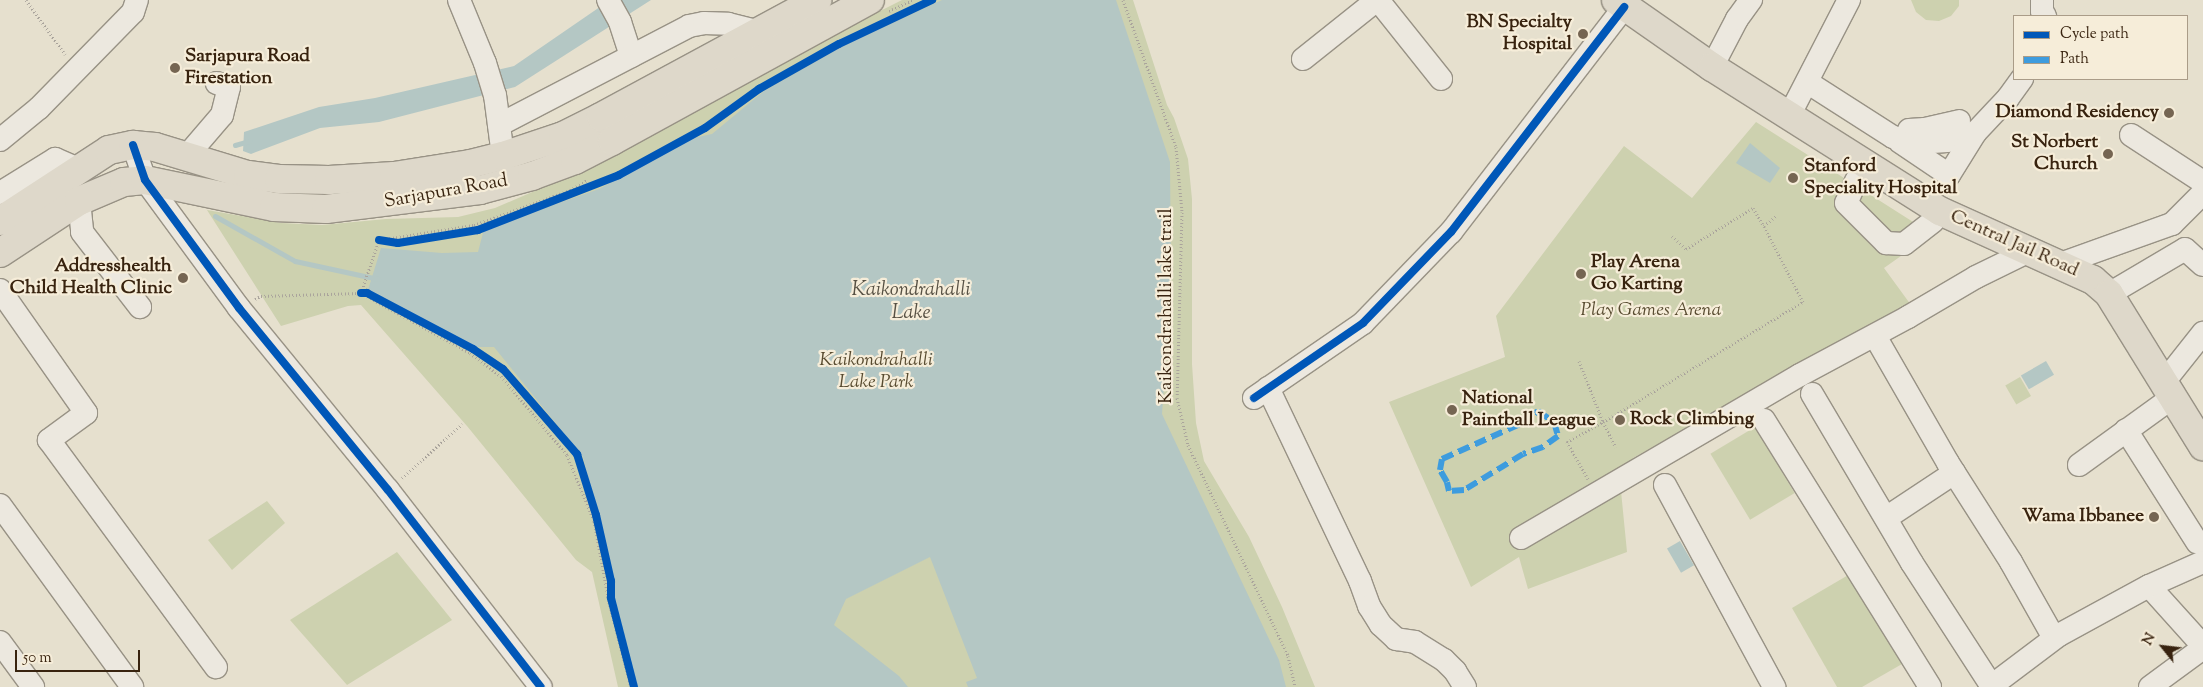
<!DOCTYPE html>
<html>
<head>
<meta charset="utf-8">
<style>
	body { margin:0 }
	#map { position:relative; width:2203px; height:687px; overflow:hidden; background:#e6e0ce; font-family:"Sorts Mill Goudy",serif }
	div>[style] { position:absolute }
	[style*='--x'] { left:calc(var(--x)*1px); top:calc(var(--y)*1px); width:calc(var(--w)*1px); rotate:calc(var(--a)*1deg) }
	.green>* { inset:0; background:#cdd1af; transform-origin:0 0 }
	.water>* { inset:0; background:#b4c7c4; transform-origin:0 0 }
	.stream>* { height:5px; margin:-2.5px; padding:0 2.5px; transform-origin:2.5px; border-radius:2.5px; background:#b4c7c4 }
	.path>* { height:3px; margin-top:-1.5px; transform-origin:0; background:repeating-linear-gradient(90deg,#aaa49c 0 1px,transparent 0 3.5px) }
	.roads { filter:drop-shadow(1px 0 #989285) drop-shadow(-1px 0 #989285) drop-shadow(0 1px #989285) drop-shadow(0 -1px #989285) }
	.minor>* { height:22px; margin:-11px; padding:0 11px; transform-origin:11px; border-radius:11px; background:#ece8df }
	.major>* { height:28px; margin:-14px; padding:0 14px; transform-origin:14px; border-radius:14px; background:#ded8ca }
	.quiet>* { height:6px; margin-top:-3px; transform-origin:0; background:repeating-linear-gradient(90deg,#3e9cde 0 12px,transparent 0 18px) }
	.cycleway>* { height:8px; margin:-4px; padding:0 4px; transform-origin:4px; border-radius:4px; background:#0057b8 }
	.dots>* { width:14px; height:14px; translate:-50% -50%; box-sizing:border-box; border:2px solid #f6edd9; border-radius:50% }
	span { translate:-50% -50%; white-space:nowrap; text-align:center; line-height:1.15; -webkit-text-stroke:4.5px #f6edd9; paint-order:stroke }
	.poi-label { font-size:19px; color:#38230f; font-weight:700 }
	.right { translate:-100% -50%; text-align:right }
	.left { translate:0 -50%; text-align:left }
	.street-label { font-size:19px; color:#38230f }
	.park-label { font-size:19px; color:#584b30; font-style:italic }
	.water-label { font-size:20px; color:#575144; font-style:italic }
	.legend { position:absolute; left:2013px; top:15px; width:175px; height:65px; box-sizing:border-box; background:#f6edd9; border:1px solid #aa9c88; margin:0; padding:6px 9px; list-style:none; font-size:15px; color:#38230f }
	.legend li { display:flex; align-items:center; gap:10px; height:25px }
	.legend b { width:25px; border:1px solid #aa9c88 }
	.north { position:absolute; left:2138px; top:622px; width:50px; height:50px; -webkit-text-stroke:4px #f6edd9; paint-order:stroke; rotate:299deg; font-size:14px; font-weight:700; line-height:20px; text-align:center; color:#38230f }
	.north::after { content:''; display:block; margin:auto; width:18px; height:22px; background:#38230f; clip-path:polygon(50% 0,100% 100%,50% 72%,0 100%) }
	.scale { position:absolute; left:15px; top:650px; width:125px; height:22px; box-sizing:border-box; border:2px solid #38230f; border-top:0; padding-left:6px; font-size:15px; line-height:18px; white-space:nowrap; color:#38230f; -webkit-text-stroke:4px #f6edd9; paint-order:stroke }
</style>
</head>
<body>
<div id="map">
	<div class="green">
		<i style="clip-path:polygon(902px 0,1133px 0,1167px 105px,1174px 118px,1188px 159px,1192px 199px,1192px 364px,1196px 423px,1204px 461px,1249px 537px,1282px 607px,1315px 687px,618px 687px,592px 572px,576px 560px,467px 426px,361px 305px,348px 306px,281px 326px,207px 210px,281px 223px,322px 225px,386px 219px,458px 217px,495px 208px,613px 157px,722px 97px,771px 66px)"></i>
		<i style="clip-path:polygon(1911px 0,1959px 0,1959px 6px,1951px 16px,1939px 21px,1926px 20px,1916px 12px)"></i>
		<i style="clip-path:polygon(1756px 122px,1932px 234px,1884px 268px,1911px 305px,1633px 458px,1633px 476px,1621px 491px,1627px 552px,1528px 589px,1519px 557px,1471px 587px,1389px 402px,1505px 357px,1496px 316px,1624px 146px,1692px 198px)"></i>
		<i style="left:2020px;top:377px;width:22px;height:17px;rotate:60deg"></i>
		<i style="left:1755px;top:427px;width:77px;height:52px;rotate:59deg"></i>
		<i style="clip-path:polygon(267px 501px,285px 523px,232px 570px,208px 540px)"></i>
		<i style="clip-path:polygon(397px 552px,452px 620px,347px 685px,290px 620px)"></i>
		<i style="clip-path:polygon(1850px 574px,1902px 664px,1862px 687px,1837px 687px,1792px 608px)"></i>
	</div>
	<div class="water">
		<i style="clip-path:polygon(610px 0,651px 0,515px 87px,379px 122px,320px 128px,251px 154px,243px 151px,244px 132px,319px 107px,375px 98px,514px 66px)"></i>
		<i style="clip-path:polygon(942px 0,1116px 0,1170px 162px,1171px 283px,1162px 414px,1279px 660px,1286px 687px,968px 687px,966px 682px,977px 678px,930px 557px,846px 599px,834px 625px,899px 676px,908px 687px,637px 687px,614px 600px,614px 580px,583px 457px,494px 347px,473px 347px,368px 290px,381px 248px,442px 253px,478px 252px,484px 229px,599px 189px,693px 138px,712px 134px,764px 91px,845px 45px)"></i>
		<i style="clip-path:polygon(1750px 143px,1780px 168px,1770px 183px,1736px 163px)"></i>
		<i style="left:2046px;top:361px;width:16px;height:29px;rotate:60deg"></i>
		<i style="left:1680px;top:541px;width:28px;height:15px;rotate:60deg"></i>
	</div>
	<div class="stream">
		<i style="--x:235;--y:145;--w:15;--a:-16"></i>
		<i style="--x:215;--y:216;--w:92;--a:29.4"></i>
		<i style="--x:295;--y:261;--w:85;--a:12.2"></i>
	</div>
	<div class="path">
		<i style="--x:26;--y:0;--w:67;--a:54.2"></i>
		<i style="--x:1123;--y:0;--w:156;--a:70.2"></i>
		<i style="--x:1176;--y:147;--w:65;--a:84.7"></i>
		<i style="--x:1182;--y:212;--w:186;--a:91.5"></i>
		<i style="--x:1177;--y:398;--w:48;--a:76.8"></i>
		<i style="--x:1188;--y:445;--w:233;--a:64.6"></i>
		<i style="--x:1288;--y:656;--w:32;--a:77"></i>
		<i style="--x:889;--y:11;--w:26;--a:-25"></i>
		<i style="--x:1672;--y:236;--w:19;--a:43"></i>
		<i style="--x:1686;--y:249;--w:79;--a:-31.5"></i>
		<i style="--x:1753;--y:208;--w:21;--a:59"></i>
		<i style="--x:361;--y:293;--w:56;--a:-71.2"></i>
		<i style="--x:379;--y:240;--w:96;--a:-9"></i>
		<i style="--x:474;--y:225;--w:102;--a:-20"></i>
		<i style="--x:570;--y:190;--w:20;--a:-30"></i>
		<i style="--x:255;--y:299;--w:7;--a:-27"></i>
		<i style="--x:261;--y:296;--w:100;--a:-1.7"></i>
		<i style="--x:361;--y:293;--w:124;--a:28.8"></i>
		<i style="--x:470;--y:353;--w:39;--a:37"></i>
		<i style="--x:501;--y:376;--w:103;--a:50.1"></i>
		<i style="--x:567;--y:455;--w:71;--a:67.8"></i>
		<i style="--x:594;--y:521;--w:82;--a:79.5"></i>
		<i style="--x:609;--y:602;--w:88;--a:75.5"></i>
		<i style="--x:1579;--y:361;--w:66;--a:68.5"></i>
		<i style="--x:1603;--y:422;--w:233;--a:-31"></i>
		<i style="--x:1803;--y:302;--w:85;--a:-117.2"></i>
		<i style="--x:1764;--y:226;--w:17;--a:-40"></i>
		<i style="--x:402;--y:478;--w:81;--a:-42"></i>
		<i style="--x:1588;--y:479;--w:43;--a:-119.6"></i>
		<i style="--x:1567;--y:442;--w:41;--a:-29.1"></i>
		<i style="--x:1603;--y:422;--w:28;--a:63"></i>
	</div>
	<div class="roads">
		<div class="minor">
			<i style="--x:459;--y:0;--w:68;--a:67.6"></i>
			<i style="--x:485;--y:63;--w:34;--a:73"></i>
			<i style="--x:495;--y:95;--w:62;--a:82.5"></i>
			<i style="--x:608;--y:0;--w:25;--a:61"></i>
			<i style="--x:620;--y:22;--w:36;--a:72"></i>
			<i style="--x:1378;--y:0;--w:101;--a:51.4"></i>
			<i style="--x:2042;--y:0;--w:11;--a:90"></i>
			<i style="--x:2042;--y:11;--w:6;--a:59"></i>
			<i style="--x:1303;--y:59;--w:95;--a:-38.6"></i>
			<i style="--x:1712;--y:67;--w:54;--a:-62.5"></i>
			<i style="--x:1737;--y:19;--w:24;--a:-54"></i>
			<i style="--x:1807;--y:82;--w:102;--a:32.6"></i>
			<i style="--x:1893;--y:137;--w:26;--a:13"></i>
			<i style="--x:1918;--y:143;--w:29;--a:-4"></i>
			<i style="--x:1947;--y:141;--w:29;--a:-16"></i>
			<i style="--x:1975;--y:133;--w:48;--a:-46.7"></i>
			<i style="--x:2008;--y:98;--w:24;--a:-54"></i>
			<i style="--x:1789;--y:116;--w:131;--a:-62.7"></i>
			<i style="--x:499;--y:125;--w:214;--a:-27.5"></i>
			<i style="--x:689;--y:26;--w:15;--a:-11"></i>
			<i style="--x:704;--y:23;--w:24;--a:2"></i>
			<i style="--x:728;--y:24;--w:32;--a:14"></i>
			<i style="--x:1909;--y:130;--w:16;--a:-4"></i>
			<i style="--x:1925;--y:129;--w:35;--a:-13"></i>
			<i style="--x:2131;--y:135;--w:86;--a:33.1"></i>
			<i style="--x:0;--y:140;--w:50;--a:-39.4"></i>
			<i style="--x:39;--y:108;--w:134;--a:-45.6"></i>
			<i style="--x:133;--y:12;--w:13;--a:-72"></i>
			<i style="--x:1900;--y:142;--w:59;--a:34"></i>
			<i style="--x:1949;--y:175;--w:49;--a:-58.2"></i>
			<i style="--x:133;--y:145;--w:37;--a:71"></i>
			<i style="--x:145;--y:180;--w:159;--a:53.7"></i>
			<i style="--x:239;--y:308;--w:235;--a:50.7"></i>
			<i style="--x:388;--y:490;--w:249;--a:52.2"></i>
			<i style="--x:186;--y:157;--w:55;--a:-49.4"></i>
			<i style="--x:222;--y:115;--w:29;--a:-76"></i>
			<i style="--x:229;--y:87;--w:13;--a:-162"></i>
			<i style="--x:1867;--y:163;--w:21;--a:121"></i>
			<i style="--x:1856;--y:181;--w:24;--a:114"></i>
			<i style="--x:1846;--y:203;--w:57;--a:45"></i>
			<i style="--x:1886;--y:243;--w:18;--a:3"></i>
			<i style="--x:1904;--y:244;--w:37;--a:-38"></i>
			<i style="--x:1933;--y:221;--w:12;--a:-55"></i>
			<i style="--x:0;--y:193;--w:65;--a:-31.7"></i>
			<i style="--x:55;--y:159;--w:25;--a:23"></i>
			<i style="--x:79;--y:201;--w:31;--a:84"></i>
			<i style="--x:82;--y:232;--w:95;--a:52.3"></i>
			<i style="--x:2060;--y:264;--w:119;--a:-19.7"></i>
			<i style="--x:2172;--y:224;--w:44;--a:-45"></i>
			<i style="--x:0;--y:290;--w:150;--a:55"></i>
			<i style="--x:86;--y:413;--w:46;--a:143.9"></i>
			<i style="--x:49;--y:440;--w:282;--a:53.7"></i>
			<i style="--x:2109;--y:294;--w:88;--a:-30.6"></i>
			<i style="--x:2185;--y:249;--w:24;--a:42"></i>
			<i style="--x:1875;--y:336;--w:146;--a:60.1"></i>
			<i style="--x:1948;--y:463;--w:117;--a:57.5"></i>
			<i style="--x:2011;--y:562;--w:87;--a:60.5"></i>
			<i style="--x:2164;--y:382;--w:63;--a:-51.5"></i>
			<i style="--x:1268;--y:388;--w:214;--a:64.5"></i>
			<i style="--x:1360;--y:581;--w:27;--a:70"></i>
			<i style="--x:1369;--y:606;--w:22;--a:58"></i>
			<i style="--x:1381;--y:625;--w:21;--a:43"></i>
			<i style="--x:1396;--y:639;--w:19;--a:9"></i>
			<i style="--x:1415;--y:642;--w:34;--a:32"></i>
			<i style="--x:1444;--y:660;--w:16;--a:45"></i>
			<i style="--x:1455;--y:671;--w:19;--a:58"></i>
			<i style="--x:1812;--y:394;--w:196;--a:59.4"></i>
			<i style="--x:1912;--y:563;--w:145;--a:57.1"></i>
			<i style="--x:1254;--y:398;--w:132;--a:-34.5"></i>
			<i style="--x:1363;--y:323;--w:127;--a:-46"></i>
			<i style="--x:1451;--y:232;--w:284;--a:-52.4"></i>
			<i style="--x:1764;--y:420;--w:314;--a:58.1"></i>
			<i style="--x:2126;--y:430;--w:133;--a:57.6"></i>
			<i style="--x:2079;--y:465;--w:116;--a:-35.9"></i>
			<i style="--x:1665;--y:485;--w:230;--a:61.6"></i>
			<i style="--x:0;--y:505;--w:225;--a:54"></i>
			<i style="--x:1886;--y:518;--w:82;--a:-33.5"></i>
			<i style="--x:1521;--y:538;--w:323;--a:-30.3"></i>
			<i style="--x:1800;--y:375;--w:123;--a:-28.2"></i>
			<i style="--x:1908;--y:317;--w:79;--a:-30.5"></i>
			<i style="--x:1976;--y:277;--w:59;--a:-26.1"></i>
			<i style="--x:2149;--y:586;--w:81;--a:48"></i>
			<i style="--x:0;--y:642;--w:56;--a:53.7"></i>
			<i style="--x:1990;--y:687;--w:86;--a:-37"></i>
			<i style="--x:2059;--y:635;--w:102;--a:-28.6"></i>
			<i style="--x:2149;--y:586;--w:59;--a:-24"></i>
			<i style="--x:2150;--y:687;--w:66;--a:-36.3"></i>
		</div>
		<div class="major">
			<i style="--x:1616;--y:0;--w:117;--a:34.9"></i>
			<i style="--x:1712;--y:67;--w:270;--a:32.3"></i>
			<i style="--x:1940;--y:211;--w:168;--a:24.3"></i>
			<i style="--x:2093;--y:280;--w:21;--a:41"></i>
			<i style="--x:2109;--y:294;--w:179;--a:58.3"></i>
			<i style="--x:0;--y:221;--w:130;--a:-33.1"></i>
			<i style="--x:109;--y:150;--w:25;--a:-12"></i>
			<i style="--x:133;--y:145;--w:22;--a:5"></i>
			<i style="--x:155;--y:147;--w:97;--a:16.8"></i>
			<i style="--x:248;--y:175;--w:31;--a:7"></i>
			<i style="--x:279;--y:179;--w:50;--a:1.1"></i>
			<i style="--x:329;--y:180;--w:65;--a:-3.5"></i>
			<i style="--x:394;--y:176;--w:77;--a:-9"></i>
			<i style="--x:470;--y:164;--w:34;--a:-14"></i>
			<i style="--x:503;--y:156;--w:63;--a:-18.4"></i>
			<i style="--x:563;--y:136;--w:42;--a:-26.6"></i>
			<i style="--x:601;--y:117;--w:246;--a:-28.4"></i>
			<i style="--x:0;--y:253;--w:95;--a:-33.4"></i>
			<i style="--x:79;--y:201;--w:49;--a:-22.9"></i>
			<i style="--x:124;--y:182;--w:21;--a:-5"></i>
			<i style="--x:145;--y:180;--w:132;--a:11.8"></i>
			<i style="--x:274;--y:207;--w:52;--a:2.2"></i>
			<i style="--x:326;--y:209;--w:155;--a:-7"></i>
			<i style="--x:480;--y:190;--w:54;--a:-15.1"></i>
			<i style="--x:532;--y:176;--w:46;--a:-20.4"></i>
			<i style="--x:575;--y:160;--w:42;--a:-27.2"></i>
			<i style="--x:612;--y:141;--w:294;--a:-28.7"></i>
		</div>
	</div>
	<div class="quiet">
		<i style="--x:1538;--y:411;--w:19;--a:35"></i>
		<i style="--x:1554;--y:422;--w:15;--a:74"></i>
		<i style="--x:1558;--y:436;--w:19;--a:144"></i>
		<i style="--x:1543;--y:447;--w:21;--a:161"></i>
		<i style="--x:1523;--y:454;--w:69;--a:148.6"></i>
		<i style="--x:1464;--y:490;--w:15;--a:176"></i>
		<i style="--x:1449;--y:491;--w:9;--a:-103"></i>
		<i style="--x:1447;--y:482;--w:14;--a:-120"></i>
		<i style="--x:1440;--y:470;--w:11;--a:-80"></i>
		<i style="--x:1442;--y:459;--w:85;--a:-24.2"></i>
		<i style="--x:1520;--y:424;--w:22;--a:-36"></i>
	</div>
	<div class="cycleway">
		<i style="--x:133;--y:145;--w:37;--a:71"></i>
		<i style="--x:145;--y:180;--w:159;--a:53.7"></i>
		<i style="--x:239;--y:308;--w:235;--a:50.7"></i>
		<i style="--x:388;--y:490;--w:249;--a:52.2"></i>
		<i style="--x:379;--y:240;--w:19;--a:9"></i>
		<i style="--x:398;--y:243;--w:81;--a:-9.2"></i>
		<i style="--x:478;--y:230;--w:151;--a:-21.3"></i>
		<i style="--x:619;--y:175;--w:98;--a:-28.7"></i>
		<i style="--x:705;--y:128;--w:67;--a:-35.8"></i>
		<i style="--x:759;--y:89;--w:92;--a:-29.4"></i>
		<i style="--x:839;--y:44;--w:103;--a:-25.3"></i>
		<i style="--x:361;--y:293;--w:6;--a:0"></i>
		<i style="--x:367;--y:293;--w:120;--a:27.8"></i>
		<i style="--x:473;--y:349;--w:36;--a:34"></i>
		<i style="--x:503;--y:369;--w:113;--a:49"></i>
		<i style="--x:577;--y:454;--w:64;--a:72.7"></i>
		<i style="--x:596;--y:515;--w:68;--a:77.2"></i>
		<i style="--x:611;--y:581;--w:17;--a:90"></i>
		<i style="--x:611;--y:598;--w:92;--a:75.5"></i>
		<i style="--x:1254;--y:398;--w:132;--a:-34.5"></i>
		<i style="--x:1363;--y:323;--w:127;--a:-46"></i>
		<i style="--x:1451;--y:232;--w:284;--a:-52.4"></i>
	</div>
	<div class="dots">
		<i style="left:1583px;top:34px;background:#756552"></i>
		<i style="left:175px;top:68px;background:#756552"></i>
		<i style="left:2169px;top:113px;background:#756552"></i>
		<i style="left:2108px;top:154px;background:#756552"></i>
		<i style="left:1793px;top:178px;background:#756552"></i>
		<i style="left:1581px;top:274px;background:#756552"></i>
		<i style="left:183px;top:278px;background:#756552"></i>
		<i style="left:1452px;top:410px;background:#756552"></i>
		<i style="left:1620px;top:420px;background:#756552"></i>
		<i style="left:2154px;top:517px;background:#756552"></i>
	</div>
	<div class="poi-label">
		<span class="right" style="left:1572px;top:34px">BN Specialty<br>Hospital</span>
		<span class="left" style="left:185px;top:68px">Sarjapura Road<br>Firestation</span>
		<span class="right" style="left:2159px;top:113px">Diamond Residency</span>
		<span class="right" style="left:2098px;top:154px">St Norbert<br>Church</span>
		<span class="left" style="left:1804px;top:178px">Stanford<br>Speciality Hospital</span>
		<span class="left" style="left:1591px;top:274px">Play Arena<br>Go Karting</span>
		<span class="right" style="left:172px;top:278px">Addresshealth<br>Child Health Clinic</span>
		<span class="left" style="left:1462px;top:410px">National<br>Paintball League</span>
		<span class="left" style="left:1630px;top:420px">Rock Climbing</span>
		<span class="right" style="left:2144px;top:517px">Wama Ibbanee</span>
	</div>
	<div class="street-label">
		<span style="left:446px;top:192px;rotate:-10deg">Sarjapura Road</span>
		<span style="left:2014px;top:244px;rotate:24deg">Central Jail Road</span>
		<span style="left:1167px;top:306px;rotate:-90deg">Kaikondrahalli lake trail</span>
	</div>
	<div class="park-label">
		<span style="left:1651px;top:311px">Play Games Arena</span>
		<span style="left:876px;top:372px">Kaikondrahalli<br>Lake Park</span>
	</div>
	<div class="water-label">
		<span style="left:911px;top:302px">Kaikondrahalli<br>Lake</span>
	</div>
	<ul class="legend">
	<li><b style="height:6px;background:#0057b8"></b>Cycle path</li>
	<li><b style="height:6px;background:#3e9cde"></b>Path</li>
	</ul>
	<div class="north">N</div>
	<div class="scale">50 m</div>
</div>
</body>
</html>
